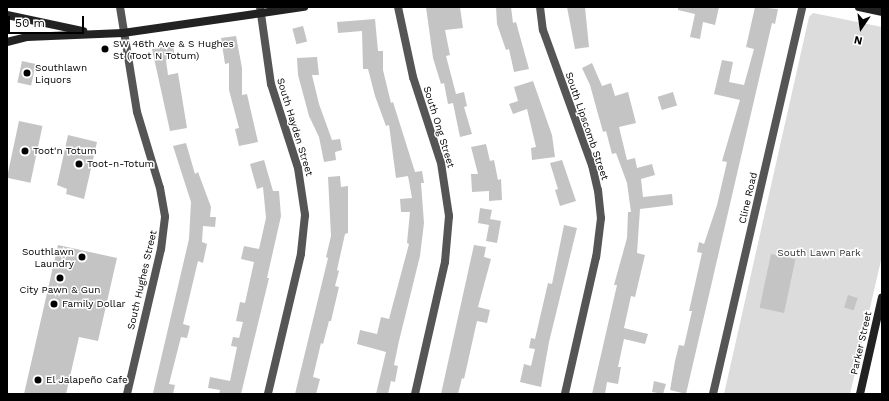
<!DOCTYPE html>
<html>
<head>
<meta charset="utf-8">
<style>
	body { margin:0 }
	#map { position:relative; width:889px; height:401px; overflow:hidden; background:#fff; font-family:"Work Sans",sans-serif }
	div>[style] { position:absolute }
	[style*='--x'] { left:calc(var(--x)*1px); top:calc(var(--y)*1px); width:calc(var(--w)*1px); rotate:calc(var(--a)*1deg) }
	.green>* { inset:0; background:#dcdcdc }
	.building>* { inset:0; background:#c4c4c4; transform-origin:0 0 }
	.minor>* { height:8px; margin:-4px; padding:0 4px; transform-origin:4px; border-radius:4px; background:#555 }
	.secondary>* { height:8px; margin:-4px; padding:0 4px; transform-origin:4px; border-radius:4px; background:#222 }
	.dots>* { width:11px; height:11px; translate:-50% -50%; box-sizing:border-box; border:2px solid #fff; border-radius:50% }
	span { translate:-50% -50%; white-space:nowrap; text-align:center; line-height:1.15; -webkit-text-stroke:3px #fff; paint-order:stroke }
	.poi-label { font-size:10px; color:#000 }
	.left { translate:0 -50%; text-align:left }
	.right { translate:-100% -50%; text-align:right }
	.street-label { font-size:10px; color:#000 }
	.park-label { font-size:10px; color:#333 }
	.frame { position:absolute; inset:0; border:8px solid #000; pointer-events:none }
	.north { position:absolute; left:841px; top:8px; width:40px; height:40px; -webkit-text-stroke:3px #fff; paint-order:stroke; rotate:193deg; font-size:11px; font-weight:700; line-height:16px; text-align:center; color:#000 }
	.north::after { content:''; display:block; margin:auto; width:14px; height:18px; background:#000; clip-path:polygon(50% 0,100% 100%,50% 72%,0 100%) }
	.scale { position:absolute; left:8px; top:16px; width:76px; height:18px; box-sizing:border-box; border:2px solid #000; border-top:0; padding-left:5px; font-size:12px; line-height:14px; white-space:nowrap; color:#000; -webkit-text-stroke:3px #fff; paint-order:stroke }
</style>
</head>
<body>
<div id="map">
	<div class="green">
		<i style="clip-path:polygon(813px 13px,882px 27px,882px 256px,850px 394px,724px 394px,809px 17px)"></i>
	</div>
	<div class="building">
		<i style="clip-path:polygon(426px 7px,460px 7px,463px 28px,445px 30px,450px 55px,446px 56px,456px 94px,464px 92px,467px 106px,464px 107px,472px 134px,460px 137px,453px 103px,448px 104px,444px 83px,441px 84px,433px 58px)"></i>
		<i style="clip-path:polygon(496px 7px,511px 7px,513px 23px,516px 22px,529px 69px,514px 72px,509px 49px,506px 50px,497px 24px)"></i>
		<i style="clip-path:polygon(567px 7px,585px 7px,589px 47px,575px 49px)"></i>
		<i style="clip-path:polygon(678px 7px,719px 7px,715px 25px,703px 22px,700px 39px,690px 37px,695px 14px,678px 10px)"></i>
		<i style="clip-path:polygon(755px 7px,778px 9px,775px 24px,772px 23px,686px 394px,670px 390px,675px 361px,679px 345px,684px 346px,692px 311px,689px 311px,702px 253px,697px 252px,699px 242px,704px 244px,717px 205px,727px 162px,722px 161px,740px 100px,714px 94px,722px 60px,733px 62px,729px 82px,744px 85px,754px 49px,746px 47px)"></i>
		<i style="clip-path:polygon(375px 19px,378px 51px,383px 51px,383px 70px,391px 103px,393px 102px,415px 172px,422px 171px,424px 183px,421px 183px,424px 223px,420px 256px,399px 341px,394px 365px,398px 366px,395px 382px,391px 381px,388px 394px,376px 394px,386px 352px,357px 344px,360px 330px,377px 334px,381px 317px,389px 319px,409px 244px,407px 243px,410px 212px,401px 212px,400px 199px,412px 198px,408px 176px,396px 178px,389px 125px,386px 126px,375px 96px,368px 69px,363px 69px,362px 31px,338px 33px,337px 22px)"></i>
		<i style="left:303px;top:26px;width:16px;height:11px;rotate:75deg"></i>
		<i style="clip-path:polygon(236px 36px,242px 68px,242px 95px,247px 94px,258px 142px,239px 146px,235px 129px,239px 128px,229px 90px,229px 63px,225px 64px,221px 38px)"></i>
		<i style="clip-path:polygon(173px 45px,175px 58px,166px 60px,168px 75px,178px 73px,187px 128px,170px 131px,152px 49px)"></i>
		<i style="clip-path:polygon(317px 57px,319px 75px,312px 75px,319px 104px,332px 140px,340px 139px,342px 150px,335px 152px,336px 160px,324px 162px,319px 137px,309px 116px,298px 75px,297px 58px)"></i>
		<i style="left:22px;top:61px;width:14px;height:22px;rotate:12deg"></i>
		<i style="clip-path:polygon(592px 63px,602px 86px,611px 83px,615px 96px,628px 92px,636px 123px,619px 127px,627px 160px,635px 158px,637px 168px,652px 164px,655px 175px,641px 179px,643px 197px,672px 194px,673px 205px,640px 209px,637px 253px,645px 255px,635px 297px,631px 296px,624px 328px,648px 334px,645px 344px,624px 339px,618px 367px,621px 367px,618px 384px,607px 382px,605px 394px,592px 394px,617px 285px,614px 285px,627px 238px,628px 212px,631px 212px,627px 183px,616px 153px,612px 154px,606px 131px,603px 132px,590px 85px,582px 68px)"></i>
		<i style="clip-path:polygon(533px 81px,552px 135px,555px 157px,532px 160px,531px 148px,536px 147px,527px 109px,513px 114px,509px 104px,518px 101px,514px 87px)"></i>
		<i style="left:673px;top:92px;width:14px;height:16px;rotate:73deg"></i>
		<i style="left:19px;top:121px;width:24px;height:58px;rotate:12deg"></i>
		<i style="clip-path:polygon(68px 135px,97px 142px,84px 199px,66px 194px,67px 189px,57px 185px)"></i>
		<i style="clip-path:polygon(186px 143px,195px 174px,198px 172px,211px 207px,210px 217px,216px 217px,215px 227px,203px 226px,202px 242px,207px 244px,203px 263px,198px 261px,183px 324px,190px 326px,187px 338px,181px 337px,169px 384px,175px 385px,173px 394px,158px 394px,153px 393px,189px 239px,191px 202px,173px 146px)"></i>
		<i style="clip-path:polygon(486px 144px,490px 161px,494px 160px,498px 180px,501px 179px,502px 200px,489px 201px,489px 191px,472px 192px,471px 174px,478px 174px,471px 147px)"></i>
		<i style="clip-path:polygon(264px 160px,273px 191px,279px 191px,281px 216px,267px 278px,269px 278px,241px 394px,219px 394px,220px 390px,208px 388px,210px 377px,230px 381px,237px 347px,231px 346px,233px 337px,239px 338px,243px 322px,236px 321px,240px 302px,245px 303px,254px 262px,241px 259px,244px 246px,259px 249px,266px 218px,263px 187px,257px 189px,250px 164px)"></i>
		<i style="clip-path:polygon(562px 160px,576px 201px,560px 206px,555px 190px,558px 189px,550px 163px)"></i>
		<i style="clip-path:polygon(340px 176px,341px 187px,348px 186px,348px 233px,345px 234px,337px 270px,339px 271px,335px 286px,339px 287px,331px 321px,329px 321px,323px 344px,321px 343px,313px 377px,320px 379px,316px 394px,295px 394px,328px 258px,326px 257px,331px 236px,328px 177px)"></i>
		<i style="clip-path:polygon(480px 208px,492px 210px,490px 219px,501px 221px,497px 243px,486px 241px,489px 225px,478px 223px)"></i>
		<i style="clip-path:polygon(564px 225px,577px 228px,549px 342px,541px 387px,520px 382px,524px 364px,531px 366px,535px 349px,529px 348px,531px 338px,535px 339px,548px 283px,552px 284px)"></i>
		<i style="clip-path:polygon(58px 245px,117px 258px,98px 341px,79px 337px,66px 394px,24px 394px)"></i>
		<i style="clip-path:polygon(474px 245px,486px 247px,484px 257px,491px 259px,478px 307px,490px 310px,487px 323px,477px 321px,464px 379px,462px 378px,458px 394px,441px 394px)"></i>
		<i style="left:771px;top:254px;width:25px;height:55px;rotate:12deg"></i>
		<i style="left:848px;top:295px;width:10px;height:13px;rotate:17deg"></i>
		<i style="clip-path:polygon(654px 381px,666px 384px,663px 394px,652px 392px)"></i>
	</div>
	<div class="minor">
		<i style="--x:120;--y:7;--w:106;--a:80.8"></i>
		<i style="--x:137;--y:112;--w:79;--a:73.2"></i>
		<i style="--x:160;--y:188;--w:29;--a:80"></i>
		<i style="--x:165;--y:217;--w:32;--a:97"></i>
		<i style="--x:161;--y:249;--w:149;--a:103.2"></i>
		<i style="--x:260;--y:7;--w:78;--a:81.9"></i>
		<i style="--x:271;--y:84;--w:88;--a:72.2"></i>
		<i style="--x:298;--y:168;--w:48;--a:81.5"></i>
		<i style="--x:305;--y:215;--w:39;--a:96"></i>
		<i style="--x:301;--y:254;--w:144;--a:103.3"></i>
		<i style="--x:398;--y:7;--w:72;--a:77.9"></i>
		<i style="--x:413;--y:77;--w:90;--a:72"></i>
		<i style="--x:441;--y:163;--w:54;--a:81.4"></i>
		<i style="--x:449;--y:216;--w:46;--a:95"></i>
		<i style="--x:445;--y:262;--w:135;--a:102.8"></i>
		<i style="--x:540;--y:7;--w:23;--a:83"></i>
		<i style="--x:543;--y:30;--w:144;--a:70.1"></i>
		<i style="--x:592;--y:165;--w:26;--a:77"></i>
		<i style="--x:598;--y:190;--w:28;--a:84"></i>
		<i style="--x:601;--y:218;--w:39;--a:97"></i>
		<i style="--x:596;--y:257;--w:140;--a:102.8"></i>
		<i style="--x:713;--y:394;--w:397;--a:-77"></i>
	</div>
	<div class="secondary">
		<i style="--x:859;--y:7;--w:24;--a:12"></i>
		<i style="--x:7;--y:15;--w:78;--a:11.9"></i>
		<i style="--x:7;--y:42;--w:21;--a:-14"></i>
		<i style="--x:27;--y:37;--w:96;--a:-2.4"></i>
		<i style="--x:123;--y:33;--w:183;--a:-8.2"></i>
		<i style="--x:860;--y:394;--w:99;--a:-77.2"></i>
	</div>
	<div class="dots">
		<i style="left:105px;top:49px;background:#000"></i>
		<i style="left:27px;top:73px;background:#000"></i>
		<i style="left:25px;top:151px;background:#000"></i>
		<i style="left:79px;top:164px;background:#000"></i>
		<i style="left:82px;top:257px;background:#000"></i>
		<i style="left:60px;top:278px;background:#000"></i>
		<i style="left:54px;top:304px;background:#000"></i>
		<i style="left:38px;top:380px;background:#000"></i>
	</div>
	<div class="poi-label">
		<span class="left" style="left:113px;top:49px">SW 46th Ave &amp; S Hughes<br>St (Toot N Totum)</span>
		<span class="left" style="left:35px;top:73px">Southlawn<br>Liquors</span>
		<span class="left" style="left:33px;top:151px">Toot'n Totum</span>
		<span class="left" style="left:87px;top:164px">Toot-n-Totum</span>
		<span class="right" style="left:74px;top:257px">Southlawn<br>Laundry</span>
		<span style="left:60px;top:290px">City Pawn &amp; Gun</span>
		<span class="left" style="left:62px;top:304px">Family Dollar</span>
		<span class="left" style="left:46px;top:380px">El Jalapeño Cafe</span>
	</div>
	<div class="street-label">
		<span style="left:587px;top:126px;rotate:71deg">South Lipscomb Street</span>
		<span style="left:295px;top:127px;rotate:73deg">South Hayden Street</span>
		<span style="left:439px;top:127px;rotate:73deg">South Ong Street</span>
		<span style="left:748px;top:198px;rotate:-77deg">Cline Road</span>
		<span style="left:142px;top:280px;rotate:-77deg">South Hughes Street</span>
		<span style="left:861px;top:343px;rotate:-77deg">Parker Street</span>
	</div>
	<div class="park-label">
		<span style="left:819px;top:253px">South Lawn Park</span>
	</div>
	<div class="frame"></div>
	<div class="north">N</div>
	<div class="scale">50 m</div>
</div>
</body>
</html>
